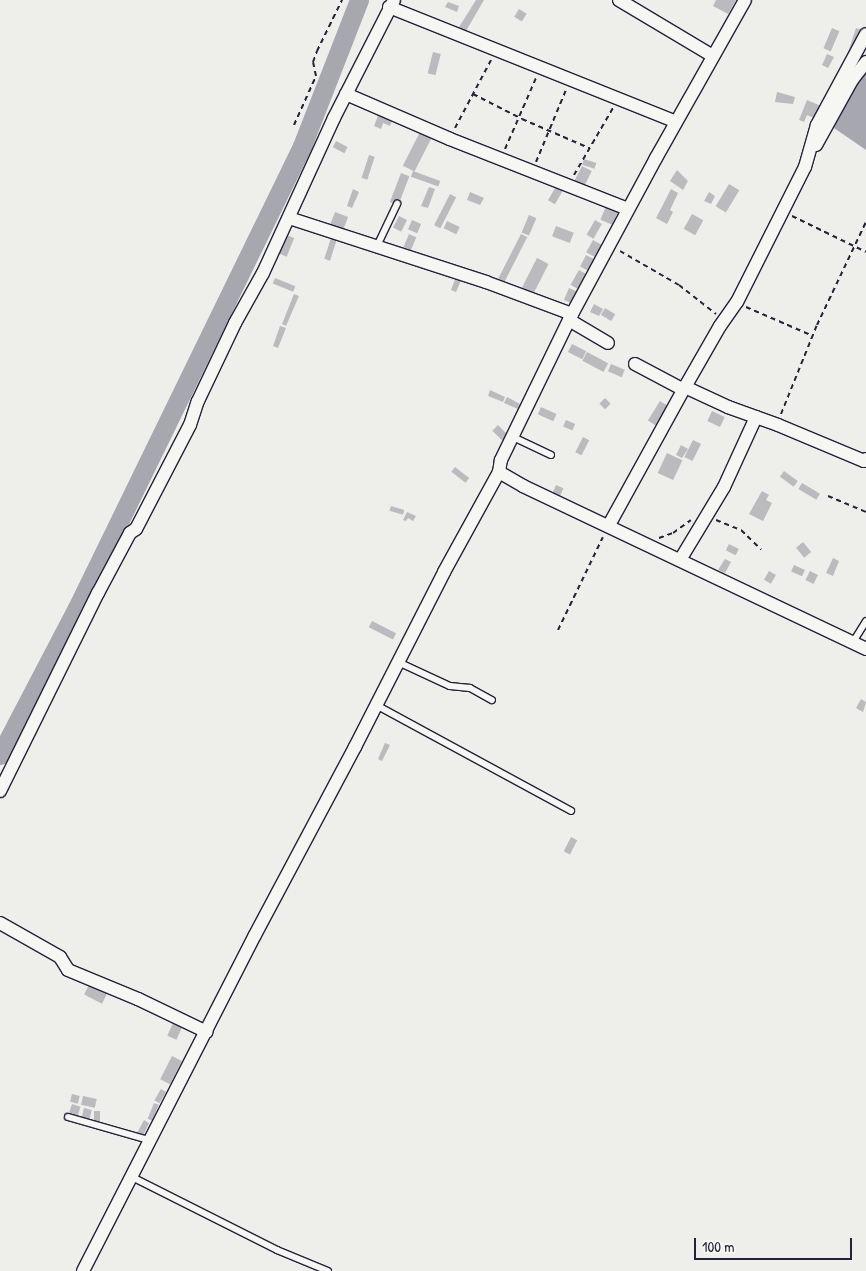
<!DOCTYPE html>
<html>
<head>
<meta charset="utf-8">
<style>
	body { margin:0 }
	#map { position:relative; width:866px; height:1271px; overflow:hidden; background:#eeeeeb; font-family:"Patrick Hand",sans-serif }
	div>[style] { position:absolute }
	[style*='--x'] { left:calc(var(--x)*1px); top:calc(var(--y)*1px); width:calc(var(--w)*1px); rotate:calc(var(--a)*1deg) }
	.water>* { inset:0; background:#a7a7af }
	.river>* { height:19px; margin:-9.5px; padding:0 9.5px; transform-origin:9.5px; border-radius:9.5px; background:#a7a7af }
	.building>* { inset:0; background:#bbbbbf; transform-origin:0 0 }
	.path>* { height:2px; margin-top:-1px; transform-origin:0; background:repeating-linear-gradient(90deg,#22223b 0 5px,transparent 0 9px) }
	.roads { filter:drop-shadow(1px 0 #22223b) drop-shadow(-1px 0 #22223b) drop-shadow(0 1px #22223b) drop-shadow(0 -1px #22223b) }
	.lane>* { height:6px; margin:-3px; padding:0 3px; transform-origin:3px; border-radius:3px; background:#f6f6f2 }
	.street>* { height:12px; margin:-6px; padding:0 6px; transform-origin:6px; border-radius:6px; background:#f6f6f2 }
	span { translate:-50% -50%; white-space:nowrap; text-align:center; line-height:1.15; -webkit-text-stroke:4px #f6f6f2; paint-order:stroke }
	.scale { position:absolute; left:694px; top:1238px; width:158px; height:22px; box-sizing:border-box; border:2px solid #22223b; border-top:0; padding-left:6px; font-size:15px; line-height:18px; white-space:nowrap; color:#22223b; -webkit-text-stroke:4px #f6f6f2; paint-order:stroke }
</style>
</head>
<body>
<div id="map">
	<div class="water">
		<i style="clip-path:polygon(866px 71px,866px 150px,834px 128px,836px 119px,851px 86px)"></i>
	</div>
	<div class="river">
		<i style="--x:0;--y:755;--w:166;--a:-62.4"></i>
		<i style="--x:77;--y:608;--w:514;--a:-64.03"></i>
		<i style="--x:302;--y:146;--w:157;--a:-68.7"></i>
	</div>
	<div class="building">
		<i style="clip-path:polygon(476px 0,484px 0,466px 31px,459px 27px)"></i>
		<i style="clip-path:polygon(716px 0,736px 0,728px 14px,713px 6px)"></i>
		<i style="clip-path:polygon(448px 2px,459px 6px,457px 12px,445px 7px)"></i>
		<i style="left:519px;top:9px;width:9px;height:9px;rotate:32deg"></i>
		<i style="left:832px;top:28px;width:8px;height:22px;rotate:23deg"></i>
		<i style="left:856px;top:28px;width:6px;height:30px;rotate:18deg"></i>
		<i style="left:433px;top:52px;width:8px;height:22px;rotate:14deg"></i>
		<i style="clip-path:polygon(827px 54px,834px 57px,828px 68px,822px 65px)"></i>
		<i style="clip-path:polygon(777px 92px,795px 97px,793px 104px,775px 102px)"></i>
		<i style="clip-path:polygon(807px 100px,821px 106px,816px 119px,807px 115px,804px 122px,799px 120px)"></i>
		<i style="clip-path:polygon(379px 113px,393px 118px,390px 126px,383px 123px,381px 129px,374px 126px)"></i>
		<i style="left:421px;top:130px;width:13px;height:40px;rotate:27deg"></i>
		<i style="left:336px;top:141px;width:13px;height:7px;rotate:27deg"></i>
		<i style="left:369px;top:155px;width:6px;height:24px;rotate:18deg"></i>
		<i style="left:584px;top:159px;width:13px;height:6px;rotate:18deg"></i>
		<i style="left:582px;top:166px;width:11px;height:17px;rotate:27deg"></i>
		<i style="clip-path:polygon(677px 170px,688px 181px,683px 190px,670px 181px)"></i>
		<i style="left:413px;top:171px;width:29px;height:6px;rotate:20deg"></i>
		<i style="left:401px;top:173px;width:9px;height:31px;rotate:21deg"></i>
		<i style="left:558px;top:183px;width:8px;height:20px;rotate:30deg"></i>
		<i style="left:729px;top:184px;width:12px;height:26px;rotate:31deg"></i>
		<i style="clip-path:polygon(429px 187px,435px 189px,428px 208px,421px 206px)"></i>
		<i style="clip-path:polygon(353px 189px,359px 192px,352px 208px,347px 206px)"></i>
		<i style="clip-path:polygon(671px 189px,678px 193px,670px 210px,673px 212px,667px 224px,656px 218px)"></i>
		<i style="clip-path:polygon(470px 192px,484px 198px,480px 205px,467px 200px)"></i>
		<i style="clip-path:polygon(709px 192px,715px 196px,711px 204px,704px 201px)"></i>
		<i style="left:450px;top:194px;width:7px;height:35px;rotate:27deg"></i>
		<i style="left:607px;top:204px;width:13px;height:17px;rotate:23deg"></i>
		<i style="left:335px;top:212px;width:14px;height:13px;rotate:21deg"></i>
		<i style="left:692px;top:214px;width:13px;height:17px;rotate:29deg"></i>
		<i style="left:529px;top:215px;width:8px;height:19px;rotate:23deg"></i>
		<i style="left:399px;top:216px;width:9px;height:13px;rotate:27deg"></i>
		<i style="left:412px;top:220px;width:10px;height:10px;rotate:24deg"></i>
		<i style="left:595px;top:220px;width:8px;height:17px;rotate:30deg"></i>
		<i style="left:447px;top:221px;width:14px;height:8px;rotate:25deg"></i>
		<i style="left:556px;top:226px;width:19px;height:11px;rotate:21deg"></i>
		<i style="left:284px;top:234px;width:11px;height:20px;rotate:22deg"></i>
		<i style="left:409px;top:234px;width:8px;height:14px;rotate:23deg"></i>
		<i style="left:521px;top:234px;width:7px;height:50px;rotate:27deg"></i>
		<i style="left:332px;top:235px;width:6px;height:25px;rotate:18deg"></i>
		<i style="left:593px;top:240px;width:10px;height:14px;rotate:29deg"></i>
		<i style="left:586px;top:255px;width:9px;height:13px;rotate:27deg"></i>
		<i style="left:537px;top:258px;width:13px;height:33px;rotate:27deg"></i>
		<i style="left:579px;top:270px;width:8px;height:17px;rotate:30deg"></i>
		<i style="clip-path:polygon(457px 274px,463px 276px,456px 292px,451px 290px)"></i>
		<i style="left:275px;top:278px;width:22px;height:6px;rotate:22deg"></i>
		<i style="left:569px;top:288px;width:8px;height:13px;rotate:23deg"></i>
		<i style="clip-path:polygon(294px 294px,299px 296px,286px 326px,282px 324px)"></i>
		<i style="clip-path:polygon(594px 304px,603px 309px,599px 316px,590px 312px)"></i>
		<i style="left:605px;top:308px;width:12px;height:8px;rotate:31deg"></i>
		<i style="clip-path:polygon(280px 326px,286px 328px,278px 348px,273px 346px)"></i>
		<i style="left:572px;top:344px;width:16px;height:9px;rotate:27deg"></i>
		<i style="left:587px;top:352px;width:24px;height:10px;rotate:28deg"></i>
		<i style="left:611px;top:364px;width:15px;height:8px;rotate:23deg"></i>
		<i style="clip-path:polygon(490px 390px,505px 397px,503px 402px,488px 396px)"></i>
		<i style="clip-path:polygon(507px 397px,520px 404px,518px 409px,504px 403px)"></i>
		<i style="left:605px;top:398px;width:8px;height:8px;rotate:45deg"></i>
		<i style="left:660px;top:401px;width:9px;height:23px;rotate:32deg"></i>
		<i style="left:541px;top:407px;width:17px;height:8px;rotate:24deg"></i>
		<i style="left:712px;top:411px;width:14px;height:11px;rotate:25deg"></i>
		<i style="left:566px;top:420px;width:10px;height:7px;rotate:24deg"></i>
		<i style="left:498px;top:425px;width:14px;height:8px;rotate:45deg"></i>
		<i style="left:583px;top:437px;width:7px;height:17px;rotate:27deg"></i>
		<i style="left:693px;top:440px;width:9px;height:19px;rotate:27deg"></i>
		<i style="clip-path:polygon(681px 445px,688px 449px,682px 458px,676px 455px)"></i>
		<i style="left:667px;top:453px;width:17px;height:22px;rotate:25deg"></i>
		<i style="left:455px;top:467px;width:18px;height:6px;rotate:38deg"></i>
		<i style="left:784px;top:471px;width:17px;height:7px;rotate:36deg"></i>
		<i style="left:802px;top:483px;width:21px;height:7px;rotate:31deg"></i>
		<i style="left:556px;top:485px;width:8px;height:9px;rotate:23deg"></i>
		<i style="clip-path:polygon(762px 491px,769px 495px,766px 500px,772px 503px,763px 521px,749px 514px)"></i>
		<i style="left:391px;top:506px;width:14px;height:5px;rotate:17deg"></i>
		<i style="clip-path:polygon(407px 512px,416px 516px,413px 521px,408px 518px,406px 521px,403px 520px)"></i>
		<i style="left:803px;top:542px;width:13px;height:9px;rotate:51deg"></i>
		<i style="left:729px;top:544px;width:11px;height:7px;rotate:27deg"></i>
		<i style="clip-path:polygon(833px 558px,839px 561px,833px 576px,826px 573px)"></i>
		<i style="clip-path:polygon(725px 559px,731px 562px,725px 573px,718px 570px)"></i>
		<i style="left:794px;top:565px;width:12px;height:7px;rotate:24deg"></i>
		<i style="left:769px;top:571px;width:8px;height:10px;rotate:30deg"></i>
		<i style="left:810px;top:571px;width:9px;height:10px;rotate:27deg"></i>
		<i style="left:372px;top:621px;width:27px;height:7px;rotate:27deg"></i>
		<i style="clip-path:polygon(861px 699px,866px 702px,863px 712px,856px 708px)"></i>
		<i style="clip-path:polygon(385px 743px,390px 745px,382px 761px,378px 759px)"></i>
		<i style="left:571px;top:837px;width:7px;height:16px;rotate:27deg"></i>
		<i style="left:90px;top:983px;width:20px;height:13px;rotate:27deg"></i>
		<i style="left:173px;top:1023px;width:10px;height:14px;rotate:24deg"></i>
		<i style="left:172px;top:1056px;width:11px;height:26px;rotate:27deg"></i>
		<i style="left:161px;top:1089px;width:6px;height:13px;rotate:31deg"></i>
		<i style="left:72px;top:1094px;width:8px;height:8px;rotate:14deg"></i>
		<i style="left:83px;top:1096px;width:14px;height:9px;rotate:12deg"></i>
		<i style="left:154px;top:1103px;width:5px;height:17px;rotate:22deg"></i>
		<i style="left:72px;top:1104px;width:9px;height:9px;rotate:18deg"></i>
		<i style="left:84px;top:1108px;width:8px;height:9px;rotate:14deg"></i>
		<i style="left:94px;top:1111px;width:6px;height:10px"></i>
		<i style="clip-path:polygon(144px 1120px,149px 1123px,143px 1136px,137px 1133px)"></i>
	</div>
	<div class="path">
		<i style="--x:473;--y:94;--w:55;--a:27"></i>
		<i style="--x:522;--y:119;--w:73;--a:23.4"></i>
		<i style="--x:294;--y:125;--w:54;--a:-65.8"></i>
		<i style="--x:316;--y:76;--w:14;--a:-102"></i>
		<i style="--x:313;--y:62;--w:12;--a:-70"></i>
		<i style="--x:317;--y:51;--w:57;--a:-63.9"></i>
		<i style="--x:455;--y:128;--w:77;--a:-62.1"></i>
		<i style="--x:505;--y:149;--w:77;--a:-66.4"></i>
		<i style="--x:536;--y:162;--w:78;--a:-67.4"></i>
		<i style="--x:574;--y:175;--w:78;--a:-59.8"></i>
		<i style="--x:792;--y:216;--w:82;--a:25.9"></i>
		<i style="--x:620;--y:251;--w:68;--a:30"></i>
		<i style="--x:679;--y:285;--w:47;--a:38.1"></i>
		<i style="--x:746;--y:307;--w:73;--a:23.4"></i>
		<i style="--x:781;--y:414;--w:96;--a:-68"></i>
		<i style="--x:817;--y:325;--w:114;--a:-64.6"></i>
		<i style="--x:828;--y:496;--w:41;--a:22.8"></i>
		<i style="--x:716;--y:520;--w:27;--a:22"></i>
		<i style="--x:741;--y:530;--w:28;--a:44"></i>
		<i style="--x:659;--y:538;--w:15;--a:-20"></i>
		<i style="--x:673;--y:533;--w:22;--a:-36"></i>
		<i style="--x:558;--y:630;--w:103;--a:-64.2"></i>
	</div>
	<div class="roads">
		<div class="lane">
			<i style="--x:377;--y:246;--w:47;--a:-64.5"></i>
			<i style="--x:513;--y:437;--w:42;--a:25.3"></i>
			<i style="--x:853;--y:642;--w:25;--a:-58"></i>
			<i style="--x:398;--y:662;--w:57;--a:24.8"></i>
			<i style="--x:450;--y:686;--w:20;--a:6"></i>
			<i style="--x:470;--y:688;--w:25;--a:29"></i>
			<i style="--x:376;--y:705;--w:222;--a:28.5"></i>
			<i style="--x:68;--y:1117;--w:83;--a:16"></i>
			<i style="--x:130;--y:1176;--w:165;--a:26.7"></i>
			<i style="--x:277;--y:1250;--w:55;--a:22.4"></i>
		</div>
		<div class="street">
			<i style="--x:619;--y:0;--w:109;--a:30.8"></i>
			<i style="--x:389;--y:7;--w:309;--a:21.8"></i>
			<i style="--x:346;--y:94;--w:113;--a:23.4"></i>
			<i style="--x:450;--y:139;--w:191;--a:21.5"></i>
			<i style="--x:816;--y:145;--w:74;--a:-61"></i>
			<i style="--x:852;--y:80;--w:23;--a:-52"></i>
			<i style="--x:289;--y:218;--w:207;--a:18"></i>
			<i style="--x:486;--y:282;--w:92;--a:20.4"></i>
			<i style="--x:569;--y:320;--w:45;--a:30.5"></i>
			<i style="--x:635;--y:364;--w:55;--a:28"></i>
			<i style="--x:685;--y:387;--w:70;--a:-60.2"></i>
			<i style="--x:720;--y:326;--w:29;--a:-55"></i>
			<i style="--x:737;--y:302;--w:151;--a:-63.3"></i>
			<i style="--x:805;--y:167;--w:44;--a:-74.1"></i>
			<i style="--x:817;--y:125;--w:103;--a:-61.7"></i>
			<i style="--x:499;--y:472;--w:28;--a:30"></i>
			<i style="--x:523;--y:486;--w:380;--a:25.4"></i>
			<i style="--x:609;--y:525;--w:158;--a:-61.2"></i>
			<i style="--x:685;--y:387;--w:47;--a:24.9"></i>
			<i style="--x:728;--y:407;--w:53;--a:19.8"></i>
			<i style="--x:778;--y:425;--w:93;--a:22.7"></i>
			<i style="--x:864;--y:461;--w:3;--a:-45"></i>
			<i style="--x:680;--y:560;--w:85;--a:-58.9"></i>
			<i style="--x:724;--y:487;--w:77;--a:-65.4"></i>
			<i style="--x:0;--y:791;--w:221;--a:-63.7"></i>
			<i style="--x:98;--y:593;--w:68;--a:-61.9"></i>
			<i style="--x:130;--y:533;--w:7;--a:-34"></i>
			<i style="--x:136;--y:529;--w:117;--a:-62.6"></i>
			<i style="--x:190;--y:425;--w:25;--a:-72"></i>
			<i style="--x:198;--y:401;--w:86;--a:-64.6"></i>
			<i style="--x:235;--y:323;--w:57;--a:-60.8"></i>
			<i style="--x:263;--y:273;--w:170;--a:-65.4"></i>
			<i style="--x:334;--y:118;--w:132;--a:-63"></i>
			<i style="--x:0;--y:923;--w:69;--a:29.5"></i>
			<i style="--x:60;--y:957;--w:15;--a:58"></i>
			<i style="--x:68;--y:970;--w:76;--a:22.5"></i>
			<i style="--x:138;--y:999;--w:76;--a:25.6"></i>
			<i style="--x:83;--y:1271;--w:377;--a:-62.9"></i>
			<i style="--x:255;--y:935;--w:213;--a:-62"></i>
			<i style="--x:355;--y:747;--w:196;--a:-63"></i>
			<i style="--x:444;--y:572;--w:114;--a:-61.2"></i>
			<i style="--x:499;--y:472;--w:12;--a:-81"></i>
			<i style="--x:501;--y:460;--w:162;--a:-64.1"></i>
			<i style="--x:572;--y:314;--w:177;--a:-61.7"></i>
			<i style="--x:656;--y:158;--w:181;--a:-60.6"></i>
		</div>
	</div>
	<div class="scale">100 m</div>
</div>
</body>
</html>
